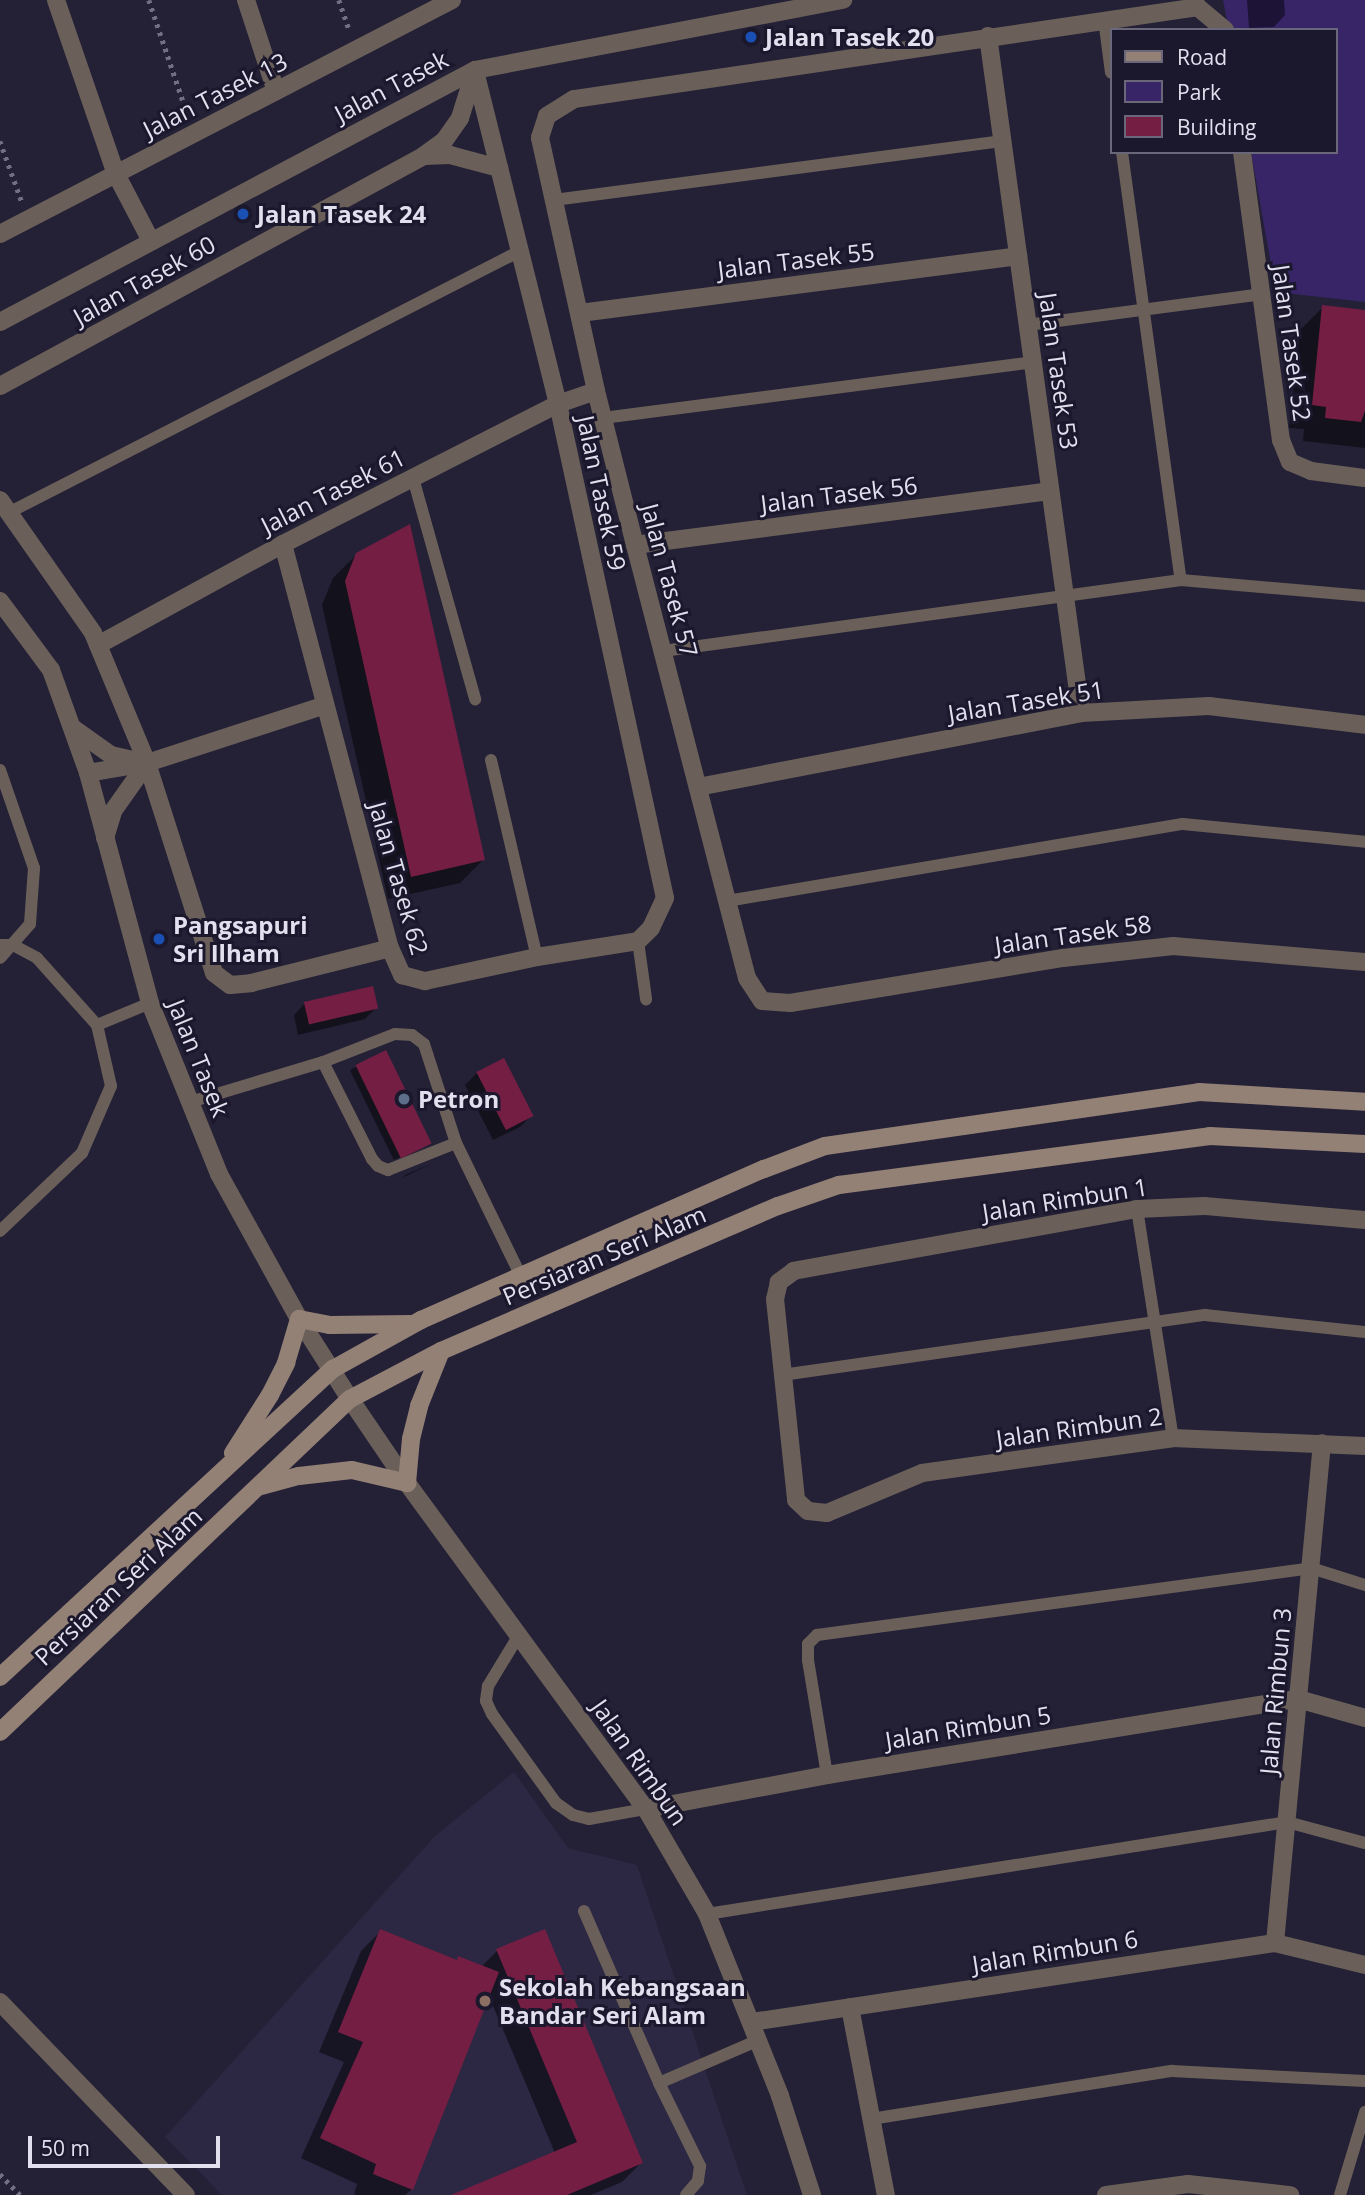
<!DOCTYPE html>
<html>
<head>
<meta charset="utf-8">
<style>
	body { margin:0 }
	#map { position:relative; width:1365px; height:2195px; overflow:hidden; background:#242136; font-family:"Open Sans",sans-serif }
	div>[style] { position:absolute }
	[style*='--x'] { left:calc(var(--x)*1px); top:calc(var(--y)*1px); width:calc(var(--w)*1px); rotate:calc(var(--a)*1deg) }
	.built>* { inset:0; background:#2c2743 }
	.green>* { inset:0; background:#372567 }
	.shadow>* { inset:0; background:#0007; transform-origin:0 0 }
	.building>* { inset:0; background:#741e44; transform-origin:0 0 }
	.path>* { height:4.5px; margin-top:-2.25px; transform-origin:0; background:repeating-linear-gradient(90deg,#716f81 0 3.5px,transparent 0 8.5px) }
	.service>* { height:12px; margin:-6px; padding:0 6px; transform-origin:6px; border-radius:6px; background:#6b6059 }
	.minor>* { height:18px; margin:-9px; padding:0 9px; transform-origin:9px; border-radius:9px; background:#6b6059 }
	.secondary>* { height:18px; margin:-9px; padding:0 9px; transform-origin:9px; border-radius:9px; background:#948176 }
	.dots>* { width:19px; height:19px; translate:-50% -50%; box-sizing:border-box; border:4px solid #1b172c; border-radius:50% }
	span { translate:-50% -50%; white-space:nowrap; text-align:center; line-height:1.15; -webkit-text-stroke:6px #1b172c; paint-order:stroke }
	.poi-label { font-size:24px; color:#e2e0ef; font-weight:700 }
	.left { translate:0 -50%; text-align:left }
	.street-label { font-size:24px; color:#e2e0ef }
	.legend { position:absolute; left:1110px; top:28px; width:228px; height:126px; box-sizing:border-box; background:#1b172c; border:2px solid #6b677a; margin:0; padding:9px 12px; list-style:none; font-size:21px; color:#e2e0ef }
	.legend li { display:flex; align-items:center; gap:14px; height:35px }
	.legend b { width:35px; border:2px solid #6b677a }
	.scale { position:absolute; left:28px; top:2136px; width:192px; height:32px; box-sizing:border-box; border:4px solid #e2e0ef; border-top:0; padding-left:9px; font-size:21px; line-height:24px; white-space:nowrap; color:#e2e0ef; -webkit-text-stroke:5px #1b172c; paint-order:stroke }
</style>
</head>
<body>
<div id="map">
	<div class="built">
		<i style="clip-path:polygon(514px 1772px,568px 1848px,637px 1865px,747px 2195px,222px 2195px,165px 2137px,435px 1836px)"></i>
	</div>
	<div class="green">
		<i style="clip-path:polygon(1223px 0,1365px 0,1365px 302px,1276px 292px,1251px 152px,1335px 152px,1335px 30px,1229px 30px)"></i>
	</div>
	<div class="shadow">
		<i style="clip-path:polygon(1247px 0,1284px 0,1285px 15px,1274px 27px,1249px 28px)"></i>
		<i style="clip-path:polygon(1323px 307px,1365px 311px,1365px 448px,1303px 441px,1304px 429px,1289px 428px,1300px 330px)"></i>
		<i style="clip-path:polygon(357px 554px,483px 860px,460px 883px,388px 899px,322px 605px,333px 578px)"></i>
		<i style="clip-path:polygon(305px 1003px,376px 1008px,365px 1019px,298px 1035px,294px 1015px)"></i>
		<i style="left:385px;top:1053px;width:100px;height:39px;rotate:64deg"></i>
		<i style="clip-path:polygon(503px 1060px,531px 1116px,520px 1127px,493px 1140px,465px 1085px,477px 1073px)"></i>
		<i style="clip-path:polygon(431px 1164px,402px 1178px,407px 1174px)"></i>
		<i style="clip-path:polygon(381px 1931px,456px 1961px,481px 1967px,497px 1951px,641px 2163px,622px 2182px,591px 2195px,454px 2195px,555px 2153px,488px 1994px,412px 2189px,405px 2195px,357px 2195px,354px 2194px,357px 2184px,301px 2158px,344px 2062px,319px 2052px,361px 1951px)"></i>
	</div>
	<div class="building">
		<i style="clip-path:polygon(1322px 305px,1365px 310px,1365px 411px,1361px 422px,1325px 418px,1326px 407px,1312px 405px)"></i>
		<i style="clip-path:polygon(410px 524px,485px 860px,411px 877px,345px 581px,356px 553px)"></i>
		<i style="left:373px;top:986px;width:23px;height:71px;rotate:77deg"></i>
		<i style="left:386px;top:1050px;width:104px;height:34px;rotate:64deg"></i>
		<i style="left:504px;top:1058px;width:65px;height:31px;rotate:63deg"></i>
		<i style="clip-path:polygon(380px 1929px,457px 1960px,458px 1956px,499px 1972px,413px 2190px,373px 2174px,376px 2164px,320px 2138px,363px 2042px,338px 2032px)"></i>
		<i style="clip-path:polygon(545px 1929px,643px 2163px,567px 2195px,451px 2195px,577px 2142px,496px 1949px)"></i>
	</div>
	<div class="path">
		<i style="--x:149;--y:0;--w:119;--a:71.4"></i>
		<i style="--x:339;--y:0;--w:31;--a:71"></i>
		<i style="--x:0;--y:141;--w:65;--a:70.2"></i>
		<i style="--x:0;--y:2174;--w:29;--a:46"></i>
	</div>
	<div class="service">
		<i style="--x:1104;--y:19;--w:54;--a:82.6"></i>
		<i style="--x:1122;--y:152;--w:432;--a:82.2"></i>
		<i style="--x:554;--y:200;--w:453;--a:-7.5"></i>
		<i style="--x:1027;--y:325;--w:236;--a:-7.5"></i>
		<i style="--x:603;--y:418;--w:434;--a:-7.4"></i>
		<i style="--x:413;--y:478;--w:230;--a:74.3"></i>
		<i style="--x:8;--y:513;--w:575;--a:-27.1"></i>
		<i style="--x:663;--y:651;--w:523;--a:-7.8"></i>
		<i style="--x:1181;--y:580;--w:185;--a:5"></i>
		<i style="--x:491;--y:760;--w:202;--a:76.9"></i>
		<i style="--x:0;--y:770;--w:104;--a:70.9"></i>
		<i style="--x:34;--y:868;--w:56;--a:94.1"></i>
		<i style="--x:30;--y:924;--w:45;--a:131.4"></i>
		<i style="--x:727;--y:901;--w:462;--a:-9.6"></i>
		<i style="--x:1183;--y:824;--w:183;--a:5.6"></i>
		<i style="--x:638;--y:941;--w:59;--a:82.1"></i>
		<i style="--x:0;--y:945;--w:13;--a:0"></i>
		<i style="--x:13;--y:945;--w:27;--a:28"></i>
		<i style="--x:37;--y:958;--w:90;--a:48.2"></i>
		<i style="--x:97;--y:1025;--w:57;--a:-22.5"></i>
		<i style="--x:323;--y:1062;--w:109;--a:63.2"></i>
		<i style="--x:372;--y:1159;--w:9;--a:49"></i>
		<i style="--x:378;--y:1166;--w:11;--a:22"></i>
		<i style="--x:388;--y:1170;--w:73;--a:-21.7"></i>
		<i style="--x:190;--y:1102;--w:139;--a:-16.7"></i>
		<i style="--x:323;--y:1062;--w:77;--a:-21.3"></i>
		<i style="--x:395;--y:1034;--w:17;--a:3"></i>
		<i style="--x:412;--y:1035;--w:15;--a:37"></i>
		<i style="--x:424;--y:1044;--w:104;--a:72.1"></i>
		<i style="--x:456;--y:1143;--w:148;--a:64"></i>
		<i style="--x:1137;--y:1209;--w:232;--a:81.1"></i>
		<i style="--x:0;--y:1231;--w:113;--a:-43.6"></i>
		<i style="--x:82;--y:1153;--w:73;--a:-66.6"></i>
		<i style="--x:111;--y:1086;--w:63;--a:-102.9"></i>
		<i style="--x:782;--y:1375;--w:427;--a:-8.1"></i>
		<i style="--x:1205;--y:1315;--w:161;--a:6.1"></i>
		<i style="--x:519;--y:1635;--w:60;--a:121.3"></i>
		<i style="--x:488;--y:1686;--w:15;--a:98"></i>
		<i style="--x:486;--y:1701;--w:14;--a:65"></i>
		<i style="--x:492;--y:1714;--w:110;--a:54.3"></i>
		<i style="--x:556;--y:1803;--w:21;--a:35"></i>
		<i style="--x:573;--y:1815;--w:16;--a:14"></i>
		<i style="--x:589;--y:1819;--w:58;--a:-10"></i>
		<i style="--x:827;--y:1775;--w:117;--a:-99.4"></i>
		<i style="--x:808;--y:1660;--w:16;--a:-90"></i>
		<i style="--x:808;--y:1644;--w:13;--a:-45"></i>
		<i style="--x:817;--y:1635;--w:499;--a:-7.7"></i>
		<i style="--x:1311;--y:1568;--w:57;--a:17.5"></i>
		<i style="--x:584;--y:1911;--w:188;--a:66.4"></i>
		<i style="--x:659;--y:2083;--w:109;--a:-23.3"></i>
		<i style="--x:707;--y:1914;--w:587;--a:-9.01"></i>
		<i style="--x:1287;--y:1822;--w:81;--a:15.1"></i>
		<i style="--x:659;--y:2083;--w:93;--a:63.7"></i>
		<i style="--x:700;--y:2166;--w:15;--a:98"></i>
		<i style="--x:698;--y:2181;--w:18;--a:131"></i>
		<i style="--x:871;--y:2119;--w:305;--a:-9.1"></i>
		<i style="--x:1172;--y:2071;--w:193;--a:3"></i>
		<i style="--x:1340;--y:2195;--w:87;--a:-73.2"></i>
	</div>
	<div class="minor">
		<i style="--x:56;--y:0;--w:184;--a:71"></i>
		<i style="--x:116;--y:174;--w:76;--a:62.4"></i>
		<i style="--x:246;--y:0;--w:96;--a:71.8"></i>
		<i style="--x:1225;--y:30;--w:35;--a:-140"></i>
		<i style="--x:1198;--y:7;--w:631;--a:171.61"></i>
		<i style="--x:574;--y:99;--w:32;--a:148"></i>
		<i style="--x:547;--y:116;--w:23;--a:108"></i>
		<i style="--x:540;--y:138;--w:259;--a:77.5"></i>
		<i style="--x:596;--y:391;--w:159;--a:75.8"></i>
		<i style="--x:635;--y:545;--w:447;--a:75.5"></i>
		<i style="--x:747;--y:978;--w:27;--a:57"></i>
		<i style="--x:762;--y:1001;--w:28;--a:4"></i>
		<i style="--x:790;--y:1003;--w:277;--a:-9.4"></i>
		<i style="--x:1063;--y:958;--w:111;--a:-6.2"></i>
		<i style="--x:1173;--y:946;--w:193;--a:4.8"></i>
		<i style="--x:988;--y:36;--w:683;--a:82.18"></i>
		<i style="--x:1242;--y:152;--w:291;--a:82.3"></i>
		<i style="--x:1281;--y:440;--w:24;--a:68"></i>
		<i style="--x:1290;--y:462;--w:23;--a:23"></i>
		<i style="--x:1311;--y:471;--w:54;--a:7.4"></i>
		<i style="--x:424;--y:156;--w:26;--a:-2"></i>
		<i style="--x:450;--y:155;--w:51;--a:14.9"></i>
		<i style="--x:0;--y:234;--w:509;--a:-27.37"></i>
		<i style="--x:580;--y:313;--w:442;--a:-7.4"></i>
		<i style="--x:0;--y:322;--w:538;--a:-27.95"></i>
		<i style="--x:475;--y:70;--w:375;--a:-10.8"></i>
		<i style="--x:0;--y:386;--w:481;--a:-28.5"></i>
		<i style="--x:423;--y:156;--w:26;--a:-36"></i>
		<i style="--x:444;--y:141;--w:28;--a:-55"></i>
		<i style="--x:460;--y:118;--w:50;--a:-72.6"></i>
		<i style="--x:0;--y:500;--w:162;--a:55"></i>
		<i style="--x:93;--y:633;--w:141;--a:67.4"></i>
		<i style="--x:147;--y:763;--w:220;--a:72.3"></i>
		<i style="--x:214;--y:973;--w:20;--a:37"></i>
		<i style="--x:230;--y:985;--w:21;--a:-5"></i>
		<i style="--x:251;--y:983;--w:143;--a:-14.1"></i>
		<i style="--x:283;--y:544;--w:418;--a:75.2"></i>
		<i style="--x:390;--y:948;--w:30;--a:66"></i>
		<i style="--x:402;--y:975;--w:24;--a:15"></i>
		<i style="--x:425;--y:981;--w:115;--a:-12.1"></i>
		<i style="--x:537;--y:957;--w:102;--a:-9"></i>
		<i style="--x:638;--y:941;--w:18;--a:-45"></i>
		<i style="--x:651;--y:928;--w:33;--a:-65"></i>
		<i style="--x:665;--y:898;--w:505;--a:-102.22"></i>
		<i style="--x:558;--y:404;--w:344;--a:-104"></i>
		<i style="--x:635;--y:545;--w:418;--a:-7.4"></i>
		<i style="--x:0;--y:601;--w:86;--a:53.5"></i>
		<i style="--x:51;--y:670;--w:109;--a:70.2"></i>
		<i style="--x:88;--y:773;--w:238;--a:74.9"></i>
		<i style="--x:150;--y:1003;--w:184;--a:68"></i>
		<i style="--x:219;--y:1174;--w:166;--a:61.1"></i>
		<i style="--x:299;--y:1319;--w:95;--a:57.5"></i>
		<i style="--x:350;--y:1399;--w:102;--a:55.8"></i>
		<i style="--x:407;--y:1483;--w:404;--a:53.8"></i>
		<i style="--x:646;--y:1809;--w:121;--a:59.8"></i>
		<i style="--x:707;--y:1914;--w:196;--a:68.1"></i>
		<i style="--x:780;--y:2096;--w:104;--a:72.1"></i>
		<i style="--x:98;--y:645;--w:211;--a:-28.6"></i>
		<i style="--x:283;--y:544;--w:309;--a:-27"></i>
		<i style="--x:558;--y:404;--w:40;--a:-18.9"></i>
		<i style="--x:73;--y:728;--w:47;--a:35.4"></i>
		<i style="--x:111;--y:755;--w:27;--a:13"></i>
		<i style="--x:88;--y:773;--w:60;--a:-9.6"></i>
		<i style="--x:147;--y:763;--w:187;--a:-18"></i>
		<i style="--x:698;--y:787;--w:390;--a:-10.9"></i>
		<i style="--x:1081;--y:713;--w:128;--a:-3.1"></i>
		<i style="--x:1209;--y:706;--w:157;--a:6.9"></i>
		<i style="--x:105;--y:838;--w:28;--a:-73"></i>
		<i style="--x:113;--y:811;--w:59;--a:-54.7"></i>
		<i style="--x:1365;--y:1220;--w:162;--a:-175"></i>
		<i style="--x:1204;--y:1206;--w:67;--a:177.4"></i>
		<i style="--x:1137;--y:1209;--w:349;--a:169.8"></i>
		<i style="--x:794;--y:1271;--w:19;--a:144"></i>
		<i style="--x:779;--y:1282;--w:17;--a:103"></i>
		<i style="--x:775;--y:1299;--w:202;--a:84"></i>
		<i style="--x:796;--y:1500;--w:16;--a:43"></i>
		<i style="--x:808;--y:1511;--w:19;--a:6"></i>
		<i style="--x:827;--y:1513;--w:103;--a:-22.8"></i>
		<i style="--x:922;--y:1473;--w:253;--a:-7.9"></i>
		<i style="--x:1173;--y:1438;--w:192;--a:2.4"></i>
		<i style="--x:646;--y:1809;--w:184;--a:-10.6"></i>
		<i style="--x:827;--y:1775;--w:477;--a:-9.2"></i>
		<i style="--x:1298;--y:1699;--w:70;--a:15.8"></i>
		<i style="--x:1275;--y:1943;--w:502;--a:-84.63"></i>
		<i style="--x:0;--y:2002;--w:268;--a:46.1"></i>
		<i style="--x:850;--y:2007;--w:191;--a:79.2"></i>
		<i style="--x:752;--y:2022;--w:529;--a:-8.59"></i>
		<i style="--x:1275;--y:1943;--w:93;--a:13.7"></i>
		<i style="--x:1106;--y:2195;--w:83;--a:-7.6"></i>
		<i style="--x:1188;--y:2184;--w:103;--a:6.2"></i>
	</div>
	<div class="secondary">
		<i style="--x:233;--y:1453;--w:69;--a:-57.5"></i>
		<i style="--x:270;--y:1395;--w:36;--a:-63"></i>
		<i style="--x:286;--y:1363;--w:46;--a:-73.5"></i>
		<i style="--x:299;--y:1319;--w:32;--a:11"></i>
		<i style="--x:330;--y:1325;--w:81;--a:-0.7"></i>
		<i style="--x:261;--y:1486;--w:39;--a:-15"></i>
		<i style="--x:299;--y:1476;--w:53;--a:-6.5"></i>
		<i style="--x:352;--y:1470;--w:57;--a:13.3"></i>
		<i style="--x:407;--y:1483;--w:44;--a:-84.8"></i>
		<i style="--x:411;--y:1439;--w:34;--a:-76"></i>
		<i style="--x:419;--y:1406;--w:59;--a:-68.2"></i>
		<i style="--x:0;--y:1677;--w:454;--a:-42.8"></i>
		<i style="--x:333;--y:1369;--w:101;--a:-29.1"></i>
		<i style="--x:421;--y:1320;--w:375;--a:-23.8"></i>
		<i style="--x:764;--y:1169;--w:65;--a:-20.7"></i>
		<i style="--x:825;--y:1146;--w:378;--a:-8.2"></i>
		<i style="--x:1199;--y:1092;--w:166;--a:3.4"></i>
		<i style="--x:0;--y:1732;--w:483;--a:-43.6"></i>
		<i style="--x:350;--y:1399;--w:103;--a:-27.8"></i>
		<i style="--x:441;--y:1351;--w:367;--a:-23.3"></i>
		<i style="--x:778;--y:1206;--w:65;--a:-19"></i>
		<i style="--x:839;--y:1185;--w:374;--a:-7.5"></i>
		<i style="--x:1210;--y:1136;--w:155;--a:3"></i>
	</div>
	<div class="dots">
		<i style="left:751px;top:37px;background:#1a4fb4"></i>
		<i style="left:243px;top:214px;background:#1a4fb4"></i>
		<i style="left:159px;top:939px;background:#1a4fb4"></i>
		<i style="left:404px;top:1099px;background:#5c6f8a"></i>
		<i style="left:485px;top:2001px;background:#8d6e63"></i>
	</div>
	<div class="poi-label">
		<span class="left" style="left:765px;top:37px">Jalan Tasek 20</span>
		<span class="left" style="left:257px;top:214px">Jalan Tasek 24</span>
		<span class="left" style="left:173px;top:939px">Pangsapuri<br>Sri Ilham</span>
		<span class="left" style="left:418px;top:1099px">Petron</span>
		<span class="left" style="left:499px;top:2001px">Sekolah Kebangsaan<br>Bandar Seri Alam</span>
	</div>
	<div class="street-label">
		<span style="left:391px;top:86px;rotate:-28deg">Jalan Tasek</span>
		<span style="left:215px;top:95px;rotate:-27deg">Jalan Tasek 13</span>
		<span style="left:796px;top:260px;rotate:-7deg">Jalan Tasek 55</span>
		<span style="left:144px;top:280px;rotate:-29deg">Jalan Tasek 60</span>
		<span style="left:1292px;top:343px;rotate:82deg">Jalan Tasek 52</span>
		<span style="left:1059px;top:371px;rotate:82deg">Jalan Tasek 53</span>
		<span style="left:333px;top:491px;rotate:-27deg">Jalan Tasek 61</span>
		<span style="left:602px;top:493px;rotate:78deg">Jalan Tasek 59</span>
		<span style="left:839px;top:494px;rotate:-7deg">Jalan Tasek 56</span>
		<span style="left:670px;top:580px;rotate:75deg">Jalan Tasek 57</span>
		<span style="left:1026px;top:701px;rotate:-9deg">Jalan Tasek 51</span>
		<span style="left:399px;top:878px;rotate:74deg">Jalan Tasek 62</span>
		<span style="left:1073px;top:934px;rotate:-8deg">Jalan Tasek 58</span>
		<span style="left:199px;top:1058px;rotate:68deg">Jalan Tasek</span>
		<span style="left:1065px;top:1199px;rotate:-9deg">Jalan Rimbun 1</span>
		<span style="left:604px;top:1255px;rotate:-23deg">Persiaran Seri Alam</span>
		<span style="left:1079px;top:1427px;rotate:-8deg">Jalan Rimbun 2</span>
		<span style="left:118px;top:1586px;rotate:-43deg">Persiaran Seri Alam</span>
		<span style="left:1275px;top:1691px;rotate:-85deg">Jalan Rimbun 3</span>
		<span style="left:968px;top:1727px;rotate:-9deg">Jalan Rimbun 5</span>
		<span style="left:640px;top:1762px;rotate:55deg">Jalan Rimbun</span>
		<span style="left:1055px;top:1951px;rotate:-9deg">Jalan Rimbun 6</span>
	</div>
	<ul class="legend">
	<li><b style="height:9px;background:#948176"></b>Road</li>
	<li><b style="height:19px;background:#372567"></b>Park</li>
	<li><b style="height:19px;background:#741e44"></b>Building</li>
	</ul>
	<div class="scale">50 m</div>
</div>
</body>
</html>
